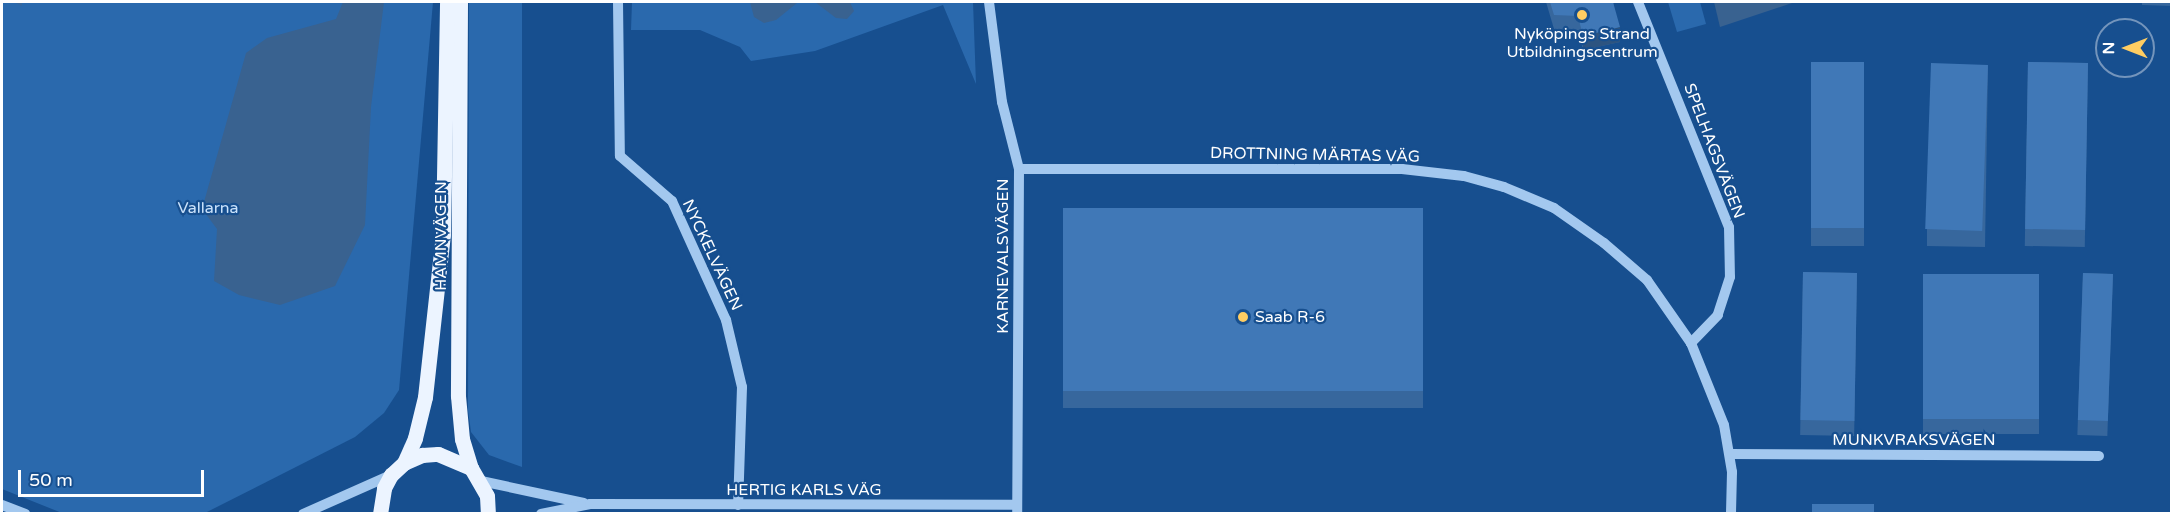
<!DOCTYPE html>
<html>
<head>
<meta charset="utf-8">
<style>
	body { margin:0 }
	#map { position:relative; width:2173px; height:515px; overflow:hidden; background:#174f8f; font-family:"Varela Round",sans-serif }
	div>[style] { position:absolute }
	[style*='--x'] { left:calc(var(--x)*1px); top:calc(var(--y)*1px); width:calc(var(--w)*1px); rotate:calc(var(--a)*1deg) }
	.green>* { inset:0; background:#2a69ad }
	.water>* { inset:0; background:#396290 }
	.minor>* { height:10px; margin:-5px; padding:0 5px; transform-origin:5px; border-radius:5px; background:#a3c8ef }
	.major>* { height:15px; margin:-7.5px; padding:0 7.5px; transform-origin:7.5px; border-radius:7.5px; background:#ecf4ff }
	.wall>* { inset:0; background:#37679d; transform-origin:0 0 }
	.shaded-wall>* { inset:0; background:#2d5480 }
	.building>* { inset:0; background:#4078b7; transform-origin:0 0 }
	.dots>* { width:16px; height:16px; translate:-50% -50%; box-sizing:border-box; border:3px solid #174f8f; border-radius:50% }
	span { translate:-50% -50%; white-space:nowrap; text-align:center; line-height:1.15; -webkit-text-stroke:4.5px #174f8f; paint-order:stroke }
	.poi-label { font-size:16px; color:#fff }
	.left { translate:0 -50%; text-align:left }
	.street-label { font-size:16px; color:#fff }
	.park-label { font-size:16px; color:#cae2fb }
	.frame { position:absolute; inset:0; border:3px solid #fff; pointer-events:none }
	.north { position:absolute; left:2095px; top:18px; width:60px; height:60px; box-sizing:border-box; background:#174f8f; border:2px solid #7495bc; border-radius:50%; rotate:270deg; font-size:16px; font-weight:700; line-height:24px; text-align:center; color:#fff }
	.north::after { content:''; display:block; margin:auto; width:21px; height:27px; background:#ffcd62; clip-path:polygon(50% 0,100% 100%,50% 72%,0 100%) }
	.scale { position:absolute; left:18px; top:470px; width:186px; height:27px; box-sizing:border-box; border:3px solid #fff; border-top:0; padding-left:8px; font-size:18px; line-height:21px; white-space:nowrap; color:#fff; -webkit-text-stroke:4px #174f8f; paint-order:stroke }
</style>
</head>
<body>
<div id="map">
	<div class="green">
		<i style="clip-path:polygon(2px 2px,433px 2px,399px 390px,384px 413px,355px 437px,205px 513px,62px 513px,2px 489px)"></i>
		<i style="clip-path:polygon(469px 2px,522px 2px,522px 467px,489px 455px,471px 432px,468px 410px)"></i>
		<i style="clip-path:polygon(632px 2px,973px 2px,976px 84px,943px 5px,815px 51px,751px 61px,740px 47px,700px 30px,631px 30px)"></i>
		<i style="clip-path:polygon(1668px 2px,1700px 2px,1706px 24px,1677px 32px)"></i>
	</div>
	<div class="water">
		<i style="clip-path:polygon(343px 2px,384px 2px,371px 107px,365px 225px,335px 286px,280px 305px,239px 295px,214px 281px,217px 229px,202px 209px,246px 53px,267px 38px,336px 19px)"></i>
		<i style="clip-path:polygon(750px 2px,805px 2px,797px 3px,776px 20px,764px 23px,754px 17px)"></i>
		<i style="clip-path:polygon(815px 2px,850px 2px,854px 11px,847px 19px,836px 18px)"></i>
		<i style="clip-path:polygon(1714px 2px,1795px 2px,1720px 27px)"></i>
	</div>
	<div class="minor">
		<i style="--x:618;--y:2;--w:154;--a:89.3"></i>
		<i style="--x:620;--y:156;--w:69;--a:40.9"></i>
		<i style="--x:672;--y:201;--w:131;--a:65.6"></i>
		<i style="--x:726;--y:320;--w:69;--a:76.6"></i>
		<i style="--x:742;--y:387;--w:118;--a:91.9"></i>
		<i style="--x:989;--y:2;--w:101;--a:82.6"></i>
		<i style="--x:1002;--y:102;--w:69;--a:75.8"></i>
		<i style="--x:1019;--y:169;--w:345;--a:90.3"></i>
		<i style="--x:1638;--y:2;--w:243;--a:68"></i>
		<i style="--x:1729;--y:227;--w:50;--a:88.9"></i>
		<i style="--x:1730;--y:277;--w:40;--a:108"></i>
		<i style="--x:1718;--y:315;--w:39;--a:134"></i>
		<i style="--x:1691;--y:343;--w:88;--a:68.1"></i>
		<i style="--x:1724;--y:425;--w:48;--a:80.3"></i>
		<i style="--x:1732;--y:472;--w:42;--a:91.4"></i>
		<i style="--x:1019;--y:169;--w:383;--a:0"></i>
		<i style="--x:1402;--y:169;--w:62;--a:6.4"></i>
		<i style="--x:1464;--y:176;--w:41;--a:15.4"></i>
		<i style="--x:1504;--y:187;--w:54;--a:22.8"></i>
		<i style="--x:1554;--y:208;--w:61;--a:35"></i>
		<i style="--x:1604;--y:243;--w:57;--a:40.7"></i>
		<i style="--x:1647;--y:280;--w:77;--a:55.1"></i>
		<i style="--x:1730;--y:454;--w:369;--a:0.3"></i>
		<i style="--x:481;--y:481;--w:105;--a:12.1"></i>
		<i style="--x:2;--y:505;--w:25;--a:21"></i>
		<i style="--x:303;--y:514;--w:96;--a:-23.9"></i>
		<i style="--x:541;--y:514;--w:50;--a:-11.5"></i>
		<i style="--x:590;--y:504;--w:427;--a:0.1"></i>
	</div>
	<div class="major">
		<i style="--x:460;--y:2;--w:394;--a:90.3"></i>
		<i style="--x:458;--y:396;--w:43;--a:84.7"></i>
		<i style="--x:462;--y:439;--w:30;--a:73"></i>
		<i style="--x:404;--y:463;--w:27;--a:-66"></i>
		<i style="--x:415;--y:438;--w:42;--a:-76.3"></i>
		<i style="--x:425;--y:397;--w:164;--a:-83.7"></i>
		<i style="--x:443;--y:234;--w:232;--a:-89"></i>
		<i style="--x:380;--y:514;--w:26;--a:-81"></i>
		<i style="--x:384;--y:488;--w:15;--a:-62"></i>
		<i style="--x:391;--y:475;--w:18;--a:-43"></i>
		<i style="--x:404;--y:463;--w:20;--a:-24"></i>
		<i style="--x:422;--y:455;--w:16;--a:-4"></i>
		<i style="--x:438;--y:454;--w:36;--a:23"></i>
		<i style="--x:471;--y:468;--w:32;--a:60"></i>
		<i style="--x:487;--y:496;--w:18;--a:87"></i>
	</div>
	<div class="wall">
		<i style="clip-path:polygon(14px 2px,22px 2px,22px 6px)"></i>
		<i style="clip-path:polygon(1546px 2px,1613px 2px,1620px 42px,1583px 50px,1578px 30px,1554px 29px)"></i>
		<i style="clip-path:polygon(2142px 2px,2172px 2px,2172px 6px,2142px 5px)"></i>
		<i style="left:1811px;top:62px;width:53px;height:184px"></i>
		<i style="left:2028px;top:62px;width:60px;height:184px;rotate:1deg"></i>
		<i style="clip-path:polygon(1988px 65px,1985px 247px,1927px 246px,1927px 229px)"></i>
		<i style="left:1423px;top:208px;width:200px;height:360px;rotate:90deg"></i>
		<i style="left:1803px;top:272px;width:54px;height:163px;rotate:1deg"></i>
		<i style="left:2083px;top:273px;width:30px;height:162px;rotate:2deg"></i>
		<i style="left:1923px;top:274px;width:116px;height:160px"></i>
	</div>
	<div class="shaded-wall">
		<i style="clip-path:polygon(1620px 27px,1620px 42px,1583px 50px,1583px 36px)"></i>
	</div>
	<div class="building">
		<i style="clip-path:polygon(1550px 2px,1613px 2px,1620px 27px,1583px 36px,1578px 16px,1554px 15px)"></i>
		<i style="left:1811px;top:62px;width:53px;height:166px"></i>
		<i style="left:2028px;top:62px;width:60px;height:167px;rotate:1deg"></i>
		<i style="left:1931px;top:63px;width:57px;height:166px;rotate:2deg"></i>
		<i style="left:1423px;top:208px;width:183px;height:360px;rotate:90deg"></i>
		<i style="left:1803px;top:272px;width:54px;height:148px;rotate:1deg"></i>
		<i style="left:2083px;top:273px;width:30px;height:147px;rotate:2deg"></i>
		<i style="left:1923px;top:274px;width:116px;height:145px"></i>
		<i style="left:1812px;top:504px;width:62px;height:9px"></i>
	</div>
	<div class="dots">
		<i style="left:1582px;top:15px;background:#ffcd62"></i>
		<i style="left:1243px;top:317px;background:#ffcd62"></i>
	</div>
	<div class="poi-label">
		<span style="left:1582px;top:43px">Nyköpings Strand<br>Utbildningscentrum</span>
		<span class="left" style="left:1255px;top:317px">Saab R-6</span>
	</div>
	<div class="street-label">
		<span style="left:1714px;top:151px;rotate:69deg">SPELHAGSVÄGEN</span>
		<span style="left:1315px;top:155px;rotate:1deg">DROTTNING MÄRTAS VÄG</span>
		<span style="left:441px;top:236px;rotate:-90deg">HAMNVÄGEN</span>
		<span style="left:712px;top:255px;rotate:65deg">NYCKELVÄGEN</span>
		<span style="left:1003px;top:256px;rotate:-90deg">KARNEVALSVÄGEN</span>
		<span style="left:1914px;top:440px">MUNKVRAKSVÄGEN</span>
		<span style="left:804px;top:490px">HERTIG KARLS VÄG</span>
	</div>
	<div class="park-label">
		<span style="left:208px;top:208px">Vallarna</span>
	</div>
	<div class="frame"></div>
	<div class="north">N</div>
	<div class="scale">50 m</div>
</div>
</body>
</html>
